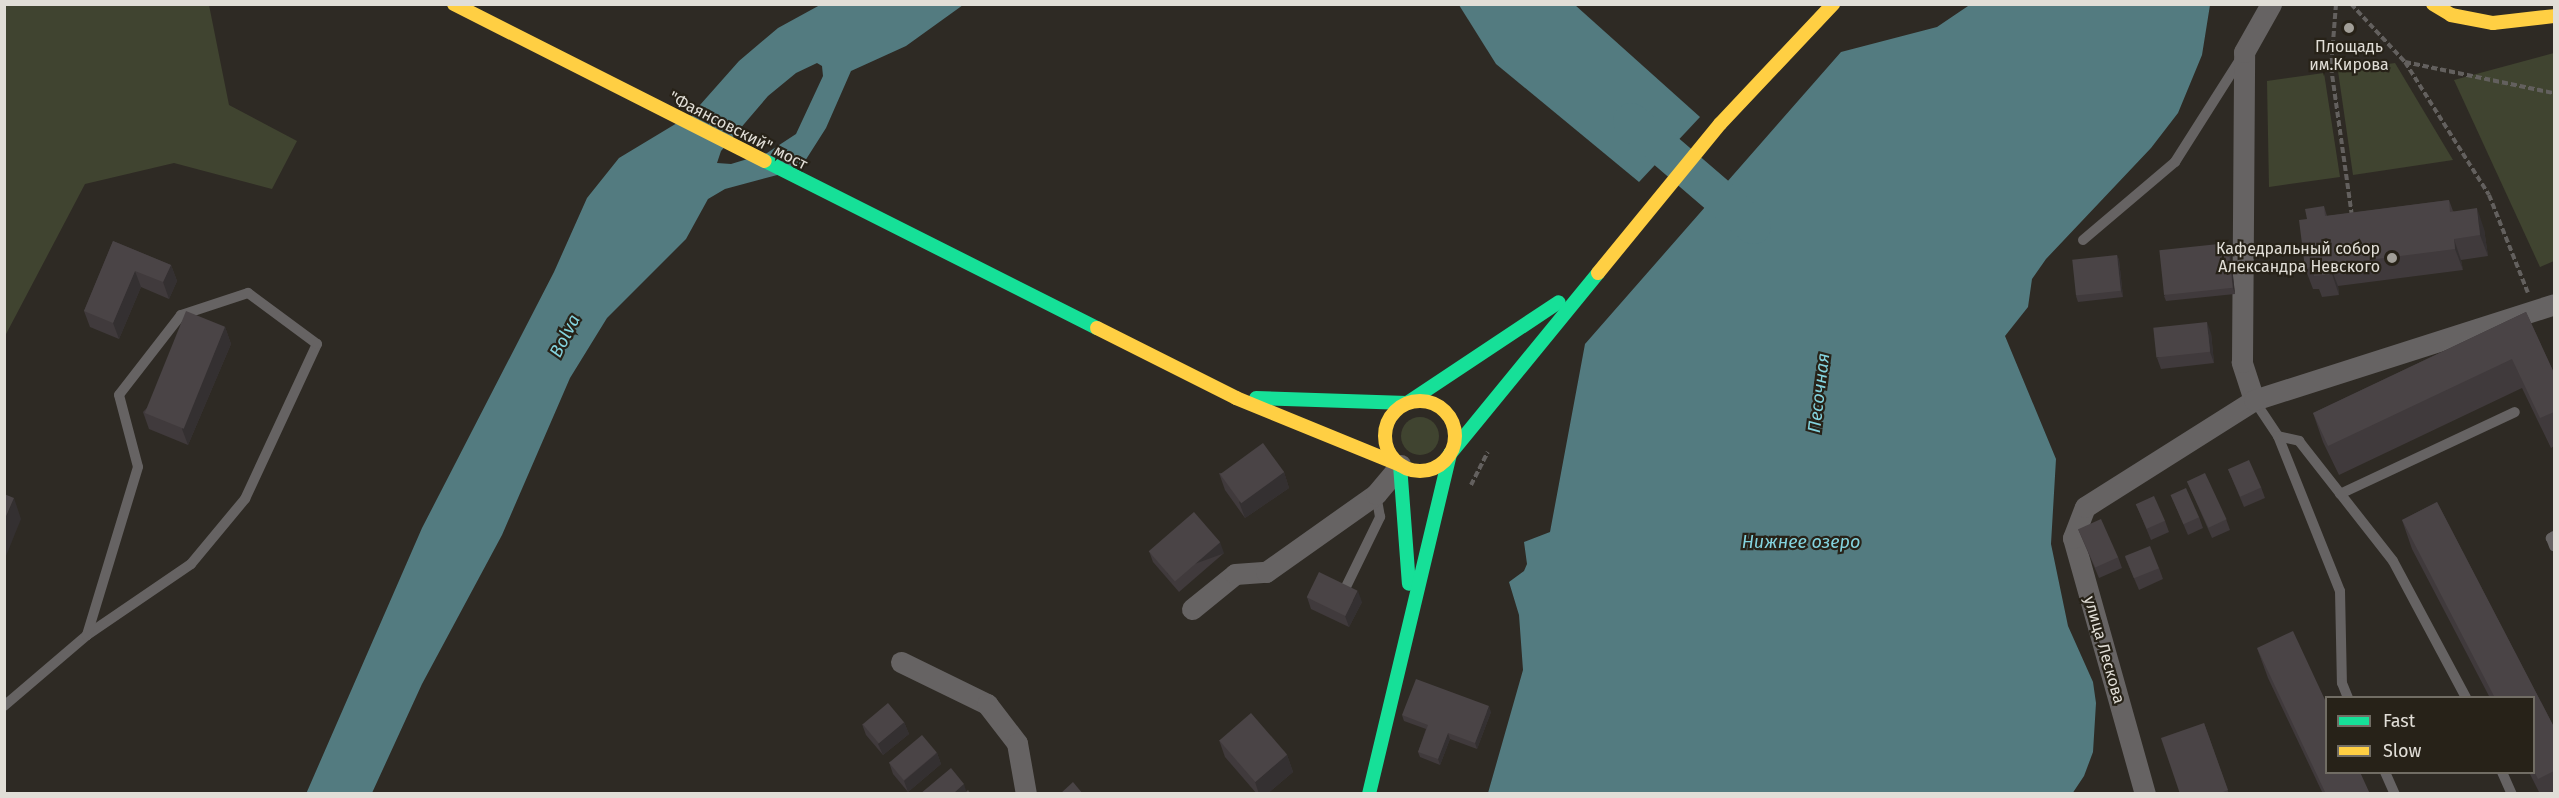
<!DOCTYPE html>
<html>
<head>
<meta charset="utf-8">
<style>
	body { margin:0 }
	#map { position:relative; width:2559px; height:798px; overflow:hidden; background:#2e2a24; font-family:"Fira Sans",sans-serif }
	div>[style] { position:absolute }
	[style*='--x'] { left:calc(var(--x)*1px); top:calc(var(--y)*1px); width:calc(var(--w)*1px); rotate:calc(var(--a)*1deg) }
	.green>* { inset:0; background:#404430 }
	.round { border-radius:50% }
	.water>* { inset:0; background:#537b80 }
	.river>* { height:36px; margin:-18px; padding:0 18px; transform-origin:18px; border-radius:18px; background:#537b80 }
	.path>* { height:4px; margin-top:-2px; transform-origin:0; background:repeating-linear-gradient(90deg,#63605e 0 6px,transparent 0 9px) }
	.lane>* { height:10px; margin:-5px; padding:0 5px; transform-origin:5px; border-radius:5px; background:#666363 }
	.street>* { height:21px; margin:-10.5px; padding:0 10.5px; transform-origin:10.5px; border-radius:10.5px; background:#666363 }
	.fast>* { height:14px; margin:-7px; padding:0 7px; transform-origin:7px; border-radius:7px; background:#16e098 }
	.slow>* { height:14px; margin:-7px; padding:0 7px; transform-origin:7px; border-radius:7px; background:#ffcf43 }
	.slow>.ring { margin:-7px; padding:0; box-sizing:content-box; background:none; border:14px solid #ffcf43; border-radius:50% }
	.wall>* { inset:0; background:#403a3c }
	.shaded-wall>* { inset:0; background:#343031; transform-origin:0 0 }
	.building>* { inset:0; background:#4a4446; transform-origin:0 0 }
	.dots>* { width:16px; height:16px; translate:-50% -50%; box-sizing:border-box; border:3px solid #272218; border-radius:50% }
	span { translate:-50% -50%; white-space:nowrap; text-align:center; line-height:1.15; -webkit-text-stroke:4.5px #272218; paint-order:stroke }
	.poi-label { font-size:16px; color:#e1ded7 }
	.right { translate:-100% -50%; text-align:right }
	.street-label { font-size:16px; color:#e1ded7 }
	.water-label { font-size:18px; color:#84d3de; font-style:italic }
	.frame { position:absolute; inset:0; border:6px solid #e1ded7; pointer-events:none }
	.legend { position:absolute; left:2325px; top:696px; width:210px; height:78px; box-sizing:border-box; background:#272218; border:2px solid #716d64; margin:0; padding:8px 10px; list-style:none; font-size:18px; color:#e1ded7 }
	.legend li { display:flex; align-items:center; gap:12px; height:30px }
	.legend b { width:30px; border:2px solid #716d64 }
</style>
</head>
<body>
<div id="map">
	<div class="green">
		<i style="clip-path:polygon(5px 4px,209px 5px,229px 105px,297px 141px,272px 189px,174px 163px,85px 184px,5px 336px)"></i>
		<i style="clip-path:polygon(2554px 53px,2554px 261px,2540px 267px,2454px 80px)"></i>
		<i style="clip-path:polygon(2395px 63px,2453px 160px,2353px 175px,2338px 71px)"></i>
		<i style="clip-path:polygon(2324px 73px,2340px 177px,2269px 187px,2267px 81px)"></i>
		<i class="round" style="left:1401px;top:417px;width:38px;height:38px"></i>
	</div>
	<div class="water">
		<i style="clip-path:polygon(1971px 4px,2210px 5px,2202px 55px,2178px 113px,2151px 148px,2046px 259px,2032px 279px,2028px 307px,2005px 336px,2056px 459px,2051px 544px,2068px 626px,2093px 682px,2096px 703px,2093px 752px,2084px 776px,2072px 794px,1488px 793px,1523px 670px,1519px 615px,1509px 582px,1524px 571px,1527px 564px,1524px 542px,1550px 532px,1585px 344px,1841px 52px,1937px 27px)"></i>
		<i style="clip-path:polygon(evenodd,820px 5px,963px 5px,906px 46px,851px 71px,826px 128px,805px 161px,781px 174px,725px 189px,708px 199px,686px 239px,607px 318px,570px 378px,502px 535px,422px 684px,372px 793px,306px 794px,422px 528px,554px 272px,587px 198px,619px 158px,692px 114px,739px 61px,778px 28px,820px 5px,817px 63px,822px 66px,823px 76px,796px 134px,767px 153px,731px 164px,717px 163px,721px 151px,768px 96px,796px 73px,817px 63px)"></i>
		<i style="clip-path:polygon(1459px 5px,1575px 5px,1700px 117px,1639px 182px,1496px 64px)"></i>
	</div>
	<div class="river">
		<i style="--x:1631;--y:121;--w:161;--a:40.7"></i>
	</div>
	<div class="path">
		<i style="--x:2336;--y:4;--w:63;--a:94.5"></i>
		<i style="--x:2331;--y:67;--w:150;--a:82"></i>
		<i style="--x:2351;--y:4;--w:79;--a:47"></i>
		<i style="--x:2405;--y:62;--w:157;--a:57.7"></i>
		<i style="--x:2489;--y:195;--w:105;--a:68.3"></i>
		<i style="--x:2405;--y:62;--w:152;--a:11.8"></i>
		<i style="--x:1471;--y:485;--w:37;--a:-63"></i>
	</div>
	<div class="lane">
		<i style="--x:2083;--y:240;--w:121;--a:-40.3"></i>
		<i style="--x:2175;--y:162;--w:123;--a:-57.6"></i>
		<i style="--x:2254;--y:400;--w:43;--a:56.3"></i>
		<i style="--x:2278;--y:436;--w:167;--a:68.2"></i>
		<i style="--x:2340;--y:591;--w:92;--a:88.8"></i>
		<i style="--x:2342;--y:683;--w:16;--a:68"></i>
		<i style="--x:2278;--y:436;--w:22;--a:13"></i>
		<i style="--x:2299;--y:441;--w:152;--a:51.9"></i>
		<i style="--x:2393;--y:561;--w:155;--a:61.9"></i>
		<i style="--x:2340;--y:494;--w:193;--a:-25.1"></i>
		<i style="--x:2554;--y:536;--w:4;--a:146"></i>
		<i style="--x:2551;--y:538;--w:9;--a:69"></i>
		<i style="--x:1343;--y:593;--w:85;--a:-64"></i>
		<i style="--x:1380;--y:517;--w:23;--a:-100"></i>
		<i style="--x:4;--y:706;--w:109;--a:-40.5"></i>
		<i style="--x:87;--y:635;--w:126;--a:-34.3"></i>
		<i style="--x:191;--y:564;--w:85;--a:-50.3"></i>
		<i style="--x:245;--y:499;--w:171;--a:-65.1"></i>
		<i style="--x:317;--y:344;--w:86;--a:-143.5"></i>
		<i style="--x:248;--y:293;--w:71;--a:161.8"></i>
		<i style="--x:181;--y:315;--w:101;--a:127.8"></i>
		<i style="--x:119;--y:395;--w:74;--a:75.2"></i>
		<i style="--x:138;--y:467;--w:176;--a:106.9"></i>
		<i style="--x:2385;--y:772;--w:24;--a:66"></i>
		<i style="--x:2502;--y:772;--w:24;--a:66"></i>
	</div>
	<div class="street">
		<i style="--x:2254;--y:400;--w:40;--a:-108"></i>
		<i style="--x:2242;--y:362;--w:310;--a:-89.6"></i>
		<i style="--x:2244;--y:52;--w:55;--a:-60.6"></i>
		<i style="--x:1192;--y:609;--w:55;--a:-39.1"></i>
		<i style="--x:1235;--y:574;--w:31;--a:-4"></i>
		<i style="--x:1266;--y:572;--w:135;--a:-35.3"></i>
		<i style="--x:1376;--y:494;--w:38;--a:-50"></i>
		<i style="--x:901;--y:662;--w:96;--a:26"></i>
		<i style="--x:987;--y:704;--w:49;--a:52.4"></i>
		<i style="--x:1017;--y:743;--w:52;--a:80"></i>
		<i style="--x:2145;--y:794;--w:266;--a:-105.7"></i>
		<i style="--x:2073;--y:538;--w:33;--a:-69"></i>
		<i style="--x:2085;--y:507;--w:200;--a:-32.3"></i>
		<i style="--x:2254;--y:400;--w:315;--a:-17.7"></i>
	</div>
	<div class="fast">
		<i style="--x:765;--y:161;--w:372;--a:26.7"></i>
		<i style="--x:1256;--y:398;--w:151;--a:1.9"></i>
		<i style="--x:1407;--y:403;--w:182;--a:-33.6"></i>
		<i style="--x:1400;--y:465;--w:119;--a:85.7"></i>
		<i style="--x:1369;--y:794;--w:350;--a:-76.6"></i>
		<i style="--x:1450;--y:454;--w:234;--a:-50.7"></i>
	</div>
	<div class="slow">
		<i style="--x:454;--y:4;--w:348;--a:26.8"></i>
		<i style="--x:2433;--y:4;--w:21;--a:31"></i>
		<i style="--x:2451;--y:15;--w:43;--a:10.8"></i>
		<i style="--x:2493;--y:23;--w:61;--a:-6.5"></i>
		<i style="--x:1598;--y:273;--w:193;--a:-50.7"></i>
		<i style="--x:1720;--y:124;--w:165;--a:-46.7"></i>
		<i style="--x:1097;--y:328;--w:156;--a:26.7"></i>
		<i style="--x:1236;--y:398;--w:177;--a:22.2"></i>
		<i class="ring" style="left:1385px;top:401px;width:56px;height:56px"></i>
	</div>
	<div class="wall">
		<i style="clip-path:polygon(2449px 200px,2453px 211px,2484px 229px,2488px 256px,2461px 260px,2463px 270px,2338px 286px,2339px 295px,2322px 297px,2319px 289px,2313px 289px,2305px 268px,2307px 219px,2324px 206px,2327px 216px)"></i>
		<i style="clip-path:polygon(113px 241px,171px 265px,177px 281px,169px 299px,141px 287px,119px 339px,90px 327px,84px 311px)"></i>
		<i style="clip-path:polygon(2228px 243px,2230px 249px,2235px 294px,2166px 301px,2164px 296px)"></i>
		<i style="clip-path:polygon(2117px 255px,2119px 260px,2123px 297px,2078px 302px,2076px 296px)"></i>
		<i style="clip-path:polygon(2526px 312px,2554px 373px,2554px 446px,2551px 448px,2522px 388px,2339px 475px,2323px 442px,2313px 413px)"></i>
		<i style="clip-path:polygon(225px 327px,231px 344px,188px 445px,149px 429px,143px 412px)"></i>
		<i style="clip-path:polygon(2211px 333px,2214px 363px,2161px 369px,2157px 358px)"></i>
		<i style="clip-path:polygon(2228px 469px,2261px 487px,2265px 498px,2244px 507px)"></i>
		<i style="clip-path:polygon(1284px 472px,1289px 488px,1245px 518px,1225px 490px,1219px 473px)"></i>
		<i style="clip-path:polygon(2187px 481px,2226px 519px,2230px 530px,2212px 538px)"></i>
		<i style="clip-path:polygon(2171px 495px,2199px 517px,2203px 528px,2188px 535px)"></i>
		<i style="clip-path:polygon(2437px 502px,2554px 727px,2554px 794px,2540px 794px,2529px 772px,2534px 772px,2534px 698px,2490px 698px,2412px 549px,2402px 520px)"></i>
		<i style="clip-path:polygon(2136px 504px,2165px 521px,2169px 532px,2151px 540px)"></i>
		<i style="clip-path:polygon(2078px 529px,2118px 557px,2122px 568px,2099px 578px)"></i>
		<i style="clip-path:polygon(1149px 551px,1224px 553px,1179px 592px,1153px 562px)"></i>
		<i style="clip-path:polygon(2125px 557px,2159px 568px,2163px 579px,2139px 590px)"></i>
		<i style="clip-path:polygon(1307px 597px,1362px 602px,1349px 627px,1311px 609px)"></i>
		<i style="clip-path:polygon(2257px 648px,2370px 794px,2323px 794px,2268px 678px)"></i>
		<i style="clip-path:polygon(1491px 712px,1477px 749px,1450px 739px,1440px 765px,1420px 757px,1418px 752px,1426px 729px,1404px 721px,1402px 715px)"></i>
		<i style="clip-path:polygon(904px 722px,909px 734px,883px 755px,866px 735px,862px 724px)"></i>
		<i style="clip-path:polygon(2204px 723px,2229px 794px,2180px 794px)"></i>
		<i style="clip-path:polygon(1219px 740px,1287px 755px,1293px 772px,1267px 794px,1257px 794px,1225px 757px)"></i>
		<i style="clip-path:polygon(937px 753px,941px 764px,908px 792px,893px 774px,889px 762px)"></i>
	</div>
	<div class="shaded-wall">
		<i style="clip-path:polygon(2477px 208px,2484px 229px,2488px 256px,2480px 235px)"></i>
		<i style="clip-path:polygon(2454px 239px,2461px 260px,2463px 270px,2455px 249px)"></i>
		<i style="clip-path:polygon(2228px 243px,2230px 249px,2235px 294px,2233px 288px)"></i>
		<i style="clip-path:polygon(2117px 255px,2119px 260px,2123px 297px,2121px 291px)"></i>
		<i style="clip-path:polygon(171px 265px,177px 281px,169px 299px,163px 282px)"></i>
		<i style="clip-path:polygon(2330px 265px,2338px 286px,2339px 295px,2332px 274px)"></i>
		<i style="clip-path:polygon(135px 271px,141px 287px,119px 339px,113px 323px)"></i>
		<i style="clip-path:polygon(2207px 322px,2211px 333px,2214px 363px,2210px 352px)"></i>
		<i style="clip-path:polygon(225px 327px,231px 344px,188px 445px,182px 429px)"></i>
		<i style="clip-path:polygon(1284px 472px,1289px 488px,1245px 518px,1239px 502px)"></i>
		<i style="clip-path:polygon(14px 498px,21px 519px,4px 561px,4px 521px)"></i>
		<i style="left:1220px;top:542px;width:12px;height:60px;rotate:70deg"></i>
		<i style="clip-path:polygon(1358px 591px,1362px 602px,1349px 627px,1345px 616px)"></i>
		<i style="clip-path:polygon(1489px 706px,1491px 712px,1477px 749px,1475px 743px)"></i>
		<i style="clip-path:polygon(904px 722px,909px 734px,883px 755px,878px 744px)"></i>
		<i style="clip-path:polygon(1448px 733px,1450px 739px,1440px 765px,1438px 759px)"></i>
		<i style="clip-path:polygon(937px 753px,941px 764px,908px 792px,904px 781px)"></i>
		<i style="clip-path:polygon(1287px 755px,1293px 772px,1267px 794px,1259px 794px,1255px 782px)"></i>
		<i style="clip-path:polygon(964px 784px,967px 794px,953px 794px)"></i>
	</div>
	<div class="building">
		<i style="clip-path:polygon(2449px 200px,2450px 212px,2477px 208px,2480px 235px,2454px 239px,2455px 249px,2330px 265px,2332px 274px,2314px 276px,2313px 267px,2305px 268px,2299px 220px,2307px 219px,2305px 209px,2324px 206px,2325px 216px)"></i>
		<i style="clip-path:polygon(113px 241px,171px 265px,163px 282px,135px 271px,113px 323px,84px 311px)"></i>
		<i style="left:2228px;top:243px;width:45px;height:69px;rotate:84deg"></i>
		<i style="left:2117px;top:255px;width:36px;height:45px;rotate:84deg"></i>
		<i style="left:186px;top:311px;width:42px;height:110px;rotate:22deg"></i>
		<i style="clip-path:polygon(2526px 312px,2554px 373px,2554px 412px,2540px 418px,2512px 359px,2328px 446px,2313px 413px)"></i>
		<i style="left:2207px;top:322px;width:30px;height:54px;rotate:84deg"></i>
		<i style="left:1263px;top:443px;width:36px;height:53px;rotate:54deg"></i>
		<i style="left:2249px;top:460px;width:30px;height:23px;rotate:66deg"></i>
		<i style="left:2205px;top:473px;width:51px;height:20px;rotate:65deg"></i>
		<i style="left:2186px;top:488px;width:32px;height:17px;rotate:66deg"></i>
		<i style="clip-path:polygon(4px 494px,14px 498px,4px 521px)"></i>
		<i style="left:2154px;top:496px;width:27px;height:20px;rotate:66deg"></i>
		<i style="clip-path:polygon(2437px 502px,2554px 727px,2554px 771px,2538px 779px,2534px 771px,2534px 698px,2495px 698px,2402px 520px)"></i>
		<i style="left:1194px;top:512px;width:40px;height:60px;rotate:49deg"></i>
		<i style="left:2101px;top:519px;width:42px;height:25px;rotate:66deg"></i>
		<i style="left:2150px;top:546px;width:24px;height:27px;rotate:68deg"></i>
		<i style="left:1319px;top:572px;width:43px;height:28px;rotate:26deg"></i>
		<i style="clip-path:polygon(2293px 631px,2326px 702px,2326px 772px,2360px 772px,2370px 794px,2326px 794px,2257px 648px)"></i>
		<i style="clip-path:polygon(1416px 679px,1489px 706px,1475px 743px,1448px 733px,1438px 759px,1418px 752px,1428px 725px,1402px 715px)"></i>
		<i style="left:888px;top:703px;width:25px;height:33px;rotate:50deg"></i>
		<i style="left:1251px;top:713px;width:55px;height:42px;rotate:49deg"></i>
		<i style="clip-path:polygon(2204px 723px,2228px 790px,2218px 794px,2180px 794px,2161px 738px)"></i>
		<i style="left:922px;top:735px;width:23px;height:43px;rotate:50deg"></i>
		<i style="clip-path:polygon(951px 768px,964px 784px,953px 794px,920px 794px)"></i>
		<i style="clip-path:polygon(1073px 782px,1083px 794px,1060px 794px)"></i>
		<i style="clip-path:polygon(968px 790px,971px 794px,964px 794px)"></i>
	</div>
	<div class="dots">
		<i style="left:2349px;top:28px;background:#a29f98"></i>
		<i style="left:2392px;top:258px;background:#a29f98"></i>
	</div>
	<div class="poi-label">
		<span style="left:2349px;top:56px">Площадь<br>им.Кирова</span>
		<span class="right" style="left:2380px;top:258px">Кафедральный собор<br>Александра Невского</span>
	</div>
	<div class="street-label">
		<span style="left:738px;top:131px;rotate:27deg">"Фаянсовский" мост</span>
		<span style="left:2104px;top:650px;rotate:74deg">улица Лескова</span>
	</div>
	<div class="water-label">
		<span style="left:565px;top:336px;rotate:-63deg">Bolva</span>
		<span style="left:1819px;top:393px;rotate:-83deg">Песочная</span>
		<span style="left:1801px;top:542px">Нижнее озеро</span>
	</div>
	<div class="frame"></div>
	<ul class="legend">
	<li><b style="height:8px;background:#16e098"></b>Fast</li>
	<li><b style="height:8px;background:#ffcf43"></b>Slow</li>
	</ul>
</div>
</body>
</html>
